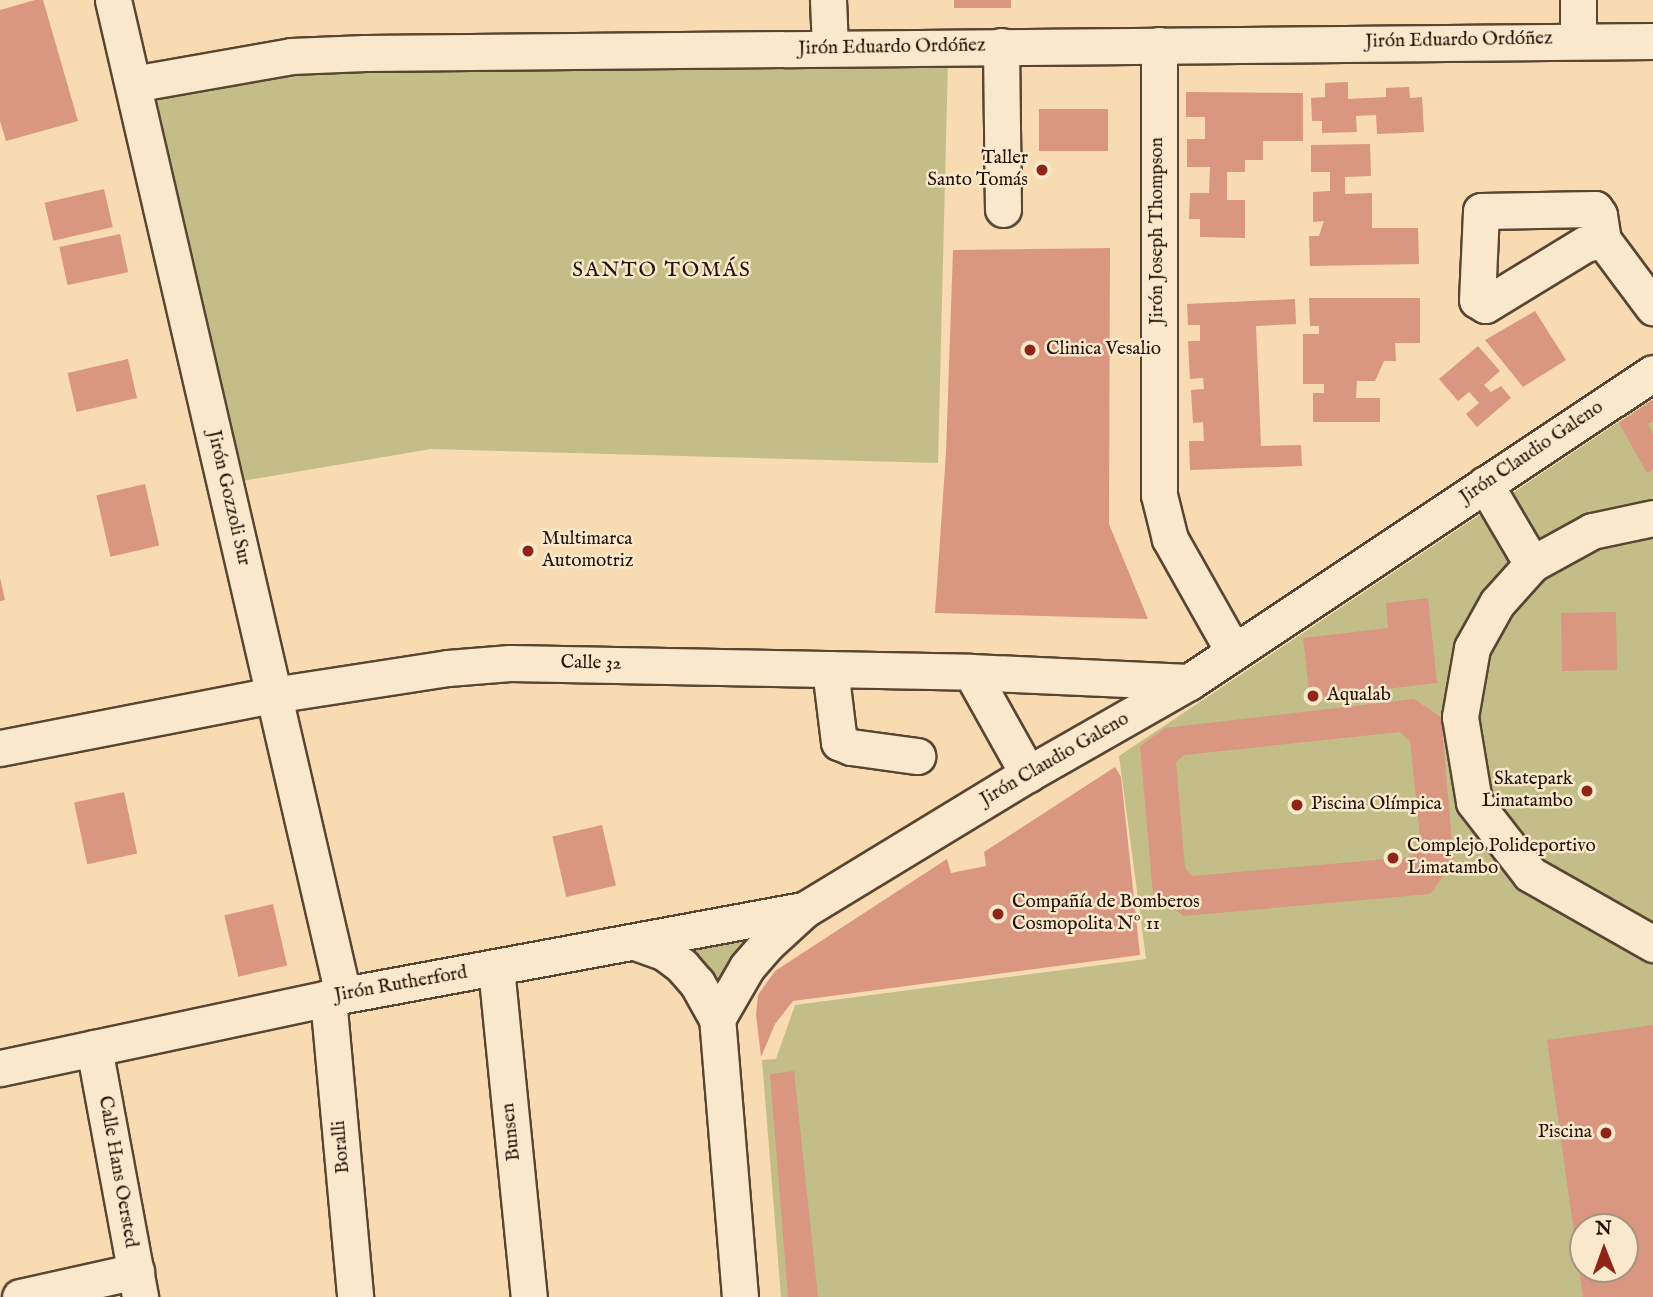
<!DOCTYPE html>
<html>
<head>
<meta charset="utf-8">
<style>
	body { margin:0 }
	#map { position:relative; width:1653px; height:1297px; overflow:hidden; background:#f8dbb0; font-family:"IM FELL English",serif }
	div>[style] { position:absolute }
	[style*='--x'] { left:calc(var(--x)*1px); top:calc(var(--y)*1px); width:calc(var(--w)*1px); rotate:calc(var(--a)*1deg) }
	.green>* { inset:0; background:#c3be87 }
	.building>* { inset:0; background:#d99681; transform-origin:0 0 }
	.roads { filter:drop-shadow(2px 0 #584534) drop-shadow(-2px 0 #584534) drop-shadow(0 2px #584534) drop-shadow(0 -2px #584534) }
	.minor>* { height:35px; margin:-17.5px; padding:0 17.5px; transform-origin:17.5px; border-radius:17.5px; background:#fae8cc }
	.dots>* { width:19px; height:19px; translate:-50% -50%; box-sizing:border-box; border:4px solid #fae8cc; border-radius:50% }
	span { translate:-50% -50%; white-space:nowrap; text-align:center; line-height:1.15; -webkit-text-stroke:5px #fae8cc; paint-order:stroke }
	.street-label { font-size:19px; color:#23130a }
	.poi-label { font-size:19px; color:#23130a }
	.right { translate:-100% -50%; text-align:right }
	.left { translate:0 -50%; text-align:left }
	.neighbourhood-label { font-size:21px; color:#23130a; letter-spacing:2px }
	.north { position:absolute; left:1569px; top:1213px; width:70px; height:70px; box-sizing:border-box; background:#fae8cc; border:2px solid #a4937e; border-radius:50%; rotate:359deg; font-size:19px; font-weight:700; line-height:28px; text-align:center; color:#23130a }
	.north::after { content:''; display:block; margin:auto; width:24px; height:32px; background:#8f2418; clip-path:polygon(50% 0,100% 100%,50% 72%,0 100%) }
</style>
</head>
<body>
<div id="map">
	<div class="green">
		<i style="clip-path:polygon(948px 60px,938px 463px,431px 449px,242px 481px,155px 94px,302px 64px)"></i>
		<i style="clip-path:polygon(evenodd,1653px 399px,1653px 1297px,781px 1297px,762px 1060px,776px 1059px,795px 1005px,1146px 959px,1119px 756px,1653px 399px,1583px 1227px,1625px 1227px,1625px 1269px,1583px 1269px,1583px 1227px)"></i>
		<i style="clip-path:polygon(753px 935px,717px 986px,692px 949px)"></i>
	</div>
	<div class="building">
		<i style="clip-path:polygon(35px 0,43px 0,78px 121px,6px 141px,0 121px,0 10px)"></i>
		<i style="left:954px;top:0;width:57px;height:8px"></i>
		<i style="clip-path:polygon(1348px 82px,1348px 99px,1386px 97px,1386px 88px,1409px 87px,1410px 98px,1422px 97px,1424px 132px,1377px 134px,1376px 115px,1356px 116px,1357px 132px,1322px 133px,1322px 121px,1312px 121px,1311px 98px,1325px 97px,1325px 83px)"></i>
		<i style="clip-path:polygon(1186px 92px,1303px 93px,1303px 141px,1263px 141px,1263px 160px,1245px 160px,1245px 172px,1227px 172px,1227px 200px,1245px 200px,1245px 238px,1200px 237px,1200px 219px,1189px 219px,1190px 193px,1209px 193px,1210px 167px,1187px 167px,1187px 139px,1205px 139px,1205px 117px,1186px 117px)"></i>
		<i style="left:1039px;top:109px;width:69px;height:42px"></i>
		<i style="clip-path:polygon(1370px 144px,1371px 176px,1345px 177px,1345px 194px,1372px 193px,1372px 228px,1418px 228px,1419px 264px,1310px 266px,1309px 236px,1319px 236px,1324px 221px,1313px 222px,1313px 192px,1330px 191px,1330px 172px,1311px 172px,1311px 145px)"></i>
		<i style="left:104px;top:189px;width:39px;height:61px;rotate:77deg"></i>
		<i style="left:120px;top:234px;width:39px;height:62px;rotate:78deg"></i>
		<i style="clip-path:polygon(1110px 248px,1109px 524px,1148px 619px,935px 613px,946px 453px,953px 250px)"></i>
		<i style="clip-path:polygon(1309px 298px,1420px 298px,1420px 343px,1395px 343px,1396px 361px,1384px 361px,1375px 381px,1357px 381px,1356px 398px,1380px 398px,1380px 422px,1313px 422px,1313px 393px,1324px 393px,1324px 384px,1303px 384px,1303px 334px,1319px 334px,1319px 326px,1310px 326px)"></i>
		<i style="clip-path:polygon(1295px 299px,1296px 324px,1256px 326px,1261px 446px,1301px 445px,1302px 466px,1190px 470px,1189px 441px,1204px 441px,1203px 422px,1193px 423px,1191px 390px,1204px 389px,1203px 378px,1190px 379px,1188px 341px,1200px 341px,1200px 325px,1188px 325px,1187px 304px)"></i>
		<i style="clip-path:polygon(1535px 311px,1566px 360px,1523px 387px,1485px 340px)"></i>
		<i style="clip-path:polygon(1478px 346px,1500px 371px,1484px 385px,1491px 392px,1501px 386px,1511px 398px,1477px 427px,1466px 414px,1479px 403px,1469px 392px,1458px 401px,1439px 379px)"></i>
		<i style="left:128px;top:359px;width:40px;height:62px;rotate:77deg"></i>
		<i style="clip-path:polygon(1653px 400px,1653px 421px,1648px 424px,1653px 434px,1653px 470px,1647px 473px,1619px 423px)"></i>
		<i style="left:145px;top:484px;width:63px;height:50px;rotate:77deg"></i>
		<i style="clip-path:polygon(0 578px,5px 600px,0 601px)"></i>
		<i style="clip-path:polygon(1428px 598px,1437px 683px,1310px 698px,1303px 638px,1388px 628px,1386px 603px)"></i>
		<i style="left:1616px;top:612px;width:58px;height:55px;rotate:89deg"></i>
		<i style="clip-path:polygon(evenodd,1414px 699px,1441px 717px,1454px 863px,1430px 894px,1184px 916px,1153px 894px,1140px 746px,1165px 728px,1414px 699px,1400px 732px,1410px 741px,1421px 845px,1410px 857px,1192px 876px,1185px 868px,1176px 762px,1184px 755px,1400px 732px)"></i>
		<i style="clip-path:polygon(1115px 767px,1121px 777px,1140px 955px,793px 1001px,775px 1024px,761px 1057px,756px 1014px,758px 995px,775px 971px,947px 859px,951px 873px,986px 866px,984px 852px)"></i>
		<i style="left:124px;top:792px;width:63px;height:51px;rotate:78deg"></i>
		<i style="left:602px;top:825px;width:62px;height:51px;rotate:77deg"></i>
		<i style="left:273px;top:904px;width:63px;height:50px;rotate:77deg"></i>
		<i style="clip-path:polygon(evenodd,1653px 1025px,1653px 1297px,1583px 1297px,1547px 1040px,1653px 1025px,1583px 1227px,1625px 1227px,1625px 1269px,1583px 1269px,1583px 1227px)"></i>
		<i style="clip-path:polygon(794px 1071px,818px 1297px,788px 1297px,770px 1074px)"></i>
	</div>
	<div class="roads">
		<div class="minor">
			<i style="--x:113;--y:0;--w:1021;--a:76.98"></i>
			<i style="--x:828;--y:0;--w:48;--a:87.6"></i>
			<i style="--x:1578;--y:0;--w:40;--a:90"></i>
			<i style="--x:1159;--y:45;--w:450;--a:90"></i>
			<i style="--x:1159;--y:495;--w:45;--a:76"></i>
			<i style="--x:1170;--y:539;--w:129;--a:60.6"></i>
			<i style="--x:1001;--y:46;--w:163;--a:89.3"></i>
			<i style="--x:133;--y:84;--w:160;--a:-10"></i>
			<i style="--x:291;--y:56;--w:74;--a:-2.3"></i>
			<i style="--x:365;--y:53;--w:1288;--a:-0.53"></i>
			<i style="--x:1603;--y:240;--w:18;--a:167"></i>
			<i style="--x:1585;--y:244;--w:117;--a:148.6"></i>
			<i style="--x:1485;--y:305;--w:9;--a:-148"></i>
			<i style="--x:1477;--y:300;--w:89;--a:-87.4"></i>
			<i style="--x:1481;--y:211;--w:114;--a:-1"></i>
			<i style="--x:1595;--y:209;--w:7;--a:56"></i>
			<i style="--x:1599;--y:215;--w:25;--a:81"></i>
			<i style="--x:1603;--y:240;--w:84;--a:53.3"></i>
			<i style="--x:1485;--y:484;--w:93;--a:59.6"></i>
			<i style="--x:1532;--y:564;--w:52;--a:131.9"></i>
			<i style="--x:1497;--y:603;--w:51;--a:119.1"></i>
			<i style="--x:1472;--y:648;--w:70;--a:99.9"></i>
			<i style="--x:1460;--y:717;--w:86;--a:80.6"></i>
			<i style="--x:1474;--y:802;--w:91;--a:52.1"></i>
			<i style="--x:1530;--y:874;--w:142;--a:29.6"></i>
			<i style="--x:1532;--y:564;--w:68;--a:-28.8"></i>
			<i style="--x:1592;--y:531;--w:62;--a:-12"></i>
			<i style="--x:830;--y:669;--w:74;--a:83"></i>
			<i style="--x:839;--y:742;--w:13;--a:23"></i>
			<i style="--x:851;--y:747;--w:67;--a:7.8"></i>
			<i style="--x:971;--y:672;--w:117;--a:60.8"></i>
			<i style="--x:0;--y:748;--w:278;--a:-11"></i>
			<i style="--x:273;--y:695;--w:177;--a:-8.8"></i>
			<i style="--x:448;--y:668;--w:62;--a:-4.6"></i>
			<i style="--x:510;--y:663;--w:461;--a:1.1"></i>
			<i style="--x:971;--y:672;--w:218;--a:2.6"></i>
			<i style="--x:638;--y:943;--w:29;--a:20"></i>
			<i style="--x:665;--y:953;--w:21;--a:37"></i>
			<i style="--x:682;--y:966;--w:23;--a:49"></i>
			<i style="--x:697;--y:983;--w:41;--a:60.9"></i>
			<i style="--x:496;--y:968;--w:331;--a:84.3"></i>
			<i style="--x:328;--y:998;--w:300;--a:84.8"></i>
			<i style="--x:94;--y:1048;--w:253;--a:79.5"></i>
			<i style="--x:0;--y:1068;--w:335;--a:-12"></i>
			<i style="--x:328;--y:998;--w:484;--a:-10.5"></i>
			<i style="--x:20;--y:1297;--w:119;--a:-12.6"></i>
			<i style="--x:740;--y:1297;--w:279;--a:-94.7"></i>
			<i style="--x:717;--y:1019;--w:60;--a:-60"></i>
			<i style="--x:747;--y:967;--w:32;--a:-49"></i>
			<i style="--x:768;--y:943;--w:49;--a:-42.5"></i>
			<i style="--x:804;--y:910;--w:262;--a:-31.3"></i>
			<i style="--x:1028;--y:774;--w:185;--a:-29.7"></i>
			<i style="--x:1189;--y:682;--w:557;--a:-33.66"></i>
		</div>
	</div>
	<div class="dots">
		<i style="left:1042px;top:170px;background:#8f2418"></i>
		<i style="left:1030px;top:350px;background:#8f2418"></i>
		<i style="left:528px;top:551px;background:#8f2418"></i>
		<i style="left:1313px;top:696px;background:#8f2418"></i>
		<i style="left:1587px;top:791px;background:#8f2418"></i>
		<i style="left:1297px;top:805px;background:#8f2418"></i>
		<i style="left:1393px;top:858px;background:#8f2418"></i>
		<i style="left:998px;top:914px;background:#8f2418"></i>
		<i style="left:1606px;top:1133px;background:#8f2418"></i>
	</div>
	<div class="street-label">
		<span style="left:1459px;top:41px;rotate:-1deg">Jirón Eduardo Ordóñez</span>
		<span style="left:892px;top:48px;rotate:-1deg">Jirón Eduardo Ordóñez</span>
		<span style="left:1158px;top:231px;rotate:-90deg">Jirón Joseph Thompson</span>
		<span style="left:1532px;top:453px;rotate:-34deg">Jirón Claudio Galeno</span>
		<span style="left:228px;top:498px;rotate:77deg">Jirón Gozzoli Sur</span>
		<span style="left:591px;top:664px;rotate:1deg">Calle 32</span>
		<span style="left:1055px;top:760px;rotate:-30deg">Jirón Claudio Galeno</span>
		<span style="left:401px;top:985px;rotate:-10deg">Jirón Rutherford</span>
		<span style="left:512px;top:1132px;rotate:-96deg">Bunsen</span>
		<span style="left:342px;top:1147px;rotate:-95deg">Boralli</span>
		<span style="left:117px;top:1172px;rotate:80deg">Calle Hans Oersted</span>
	</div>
	<div class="poi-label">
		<span class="right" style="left:1028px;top:170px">Taller<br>Santo Tomás</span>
		<span class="left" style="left:1046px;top:350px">Clinica Vesalio</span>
		<span class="left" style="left:542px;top:551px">Multimarca<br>Automotriz</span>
		<span class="left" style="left:1327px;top:696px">Aqualab</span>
		<span class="right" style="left:1573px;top:791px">Skatepark<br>Limatambo</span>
		<span class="left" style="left:1311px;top:805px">Piscina Olímpica</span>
		<span class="left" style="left:1407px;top:858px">Complejo Polideportivo<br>Limatambo</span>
		<span class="left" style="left:1012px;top:914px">Compañía de Bomberos<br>Cosmopolita Nº 11</span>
		<span class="right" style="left:1592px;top:1133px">Piscina</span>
	</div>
	<div class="neighbourhood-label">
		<span style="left:662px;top:271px">SANTO TOMÁS</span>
	</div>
	<div class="north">N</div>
</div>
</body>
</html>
